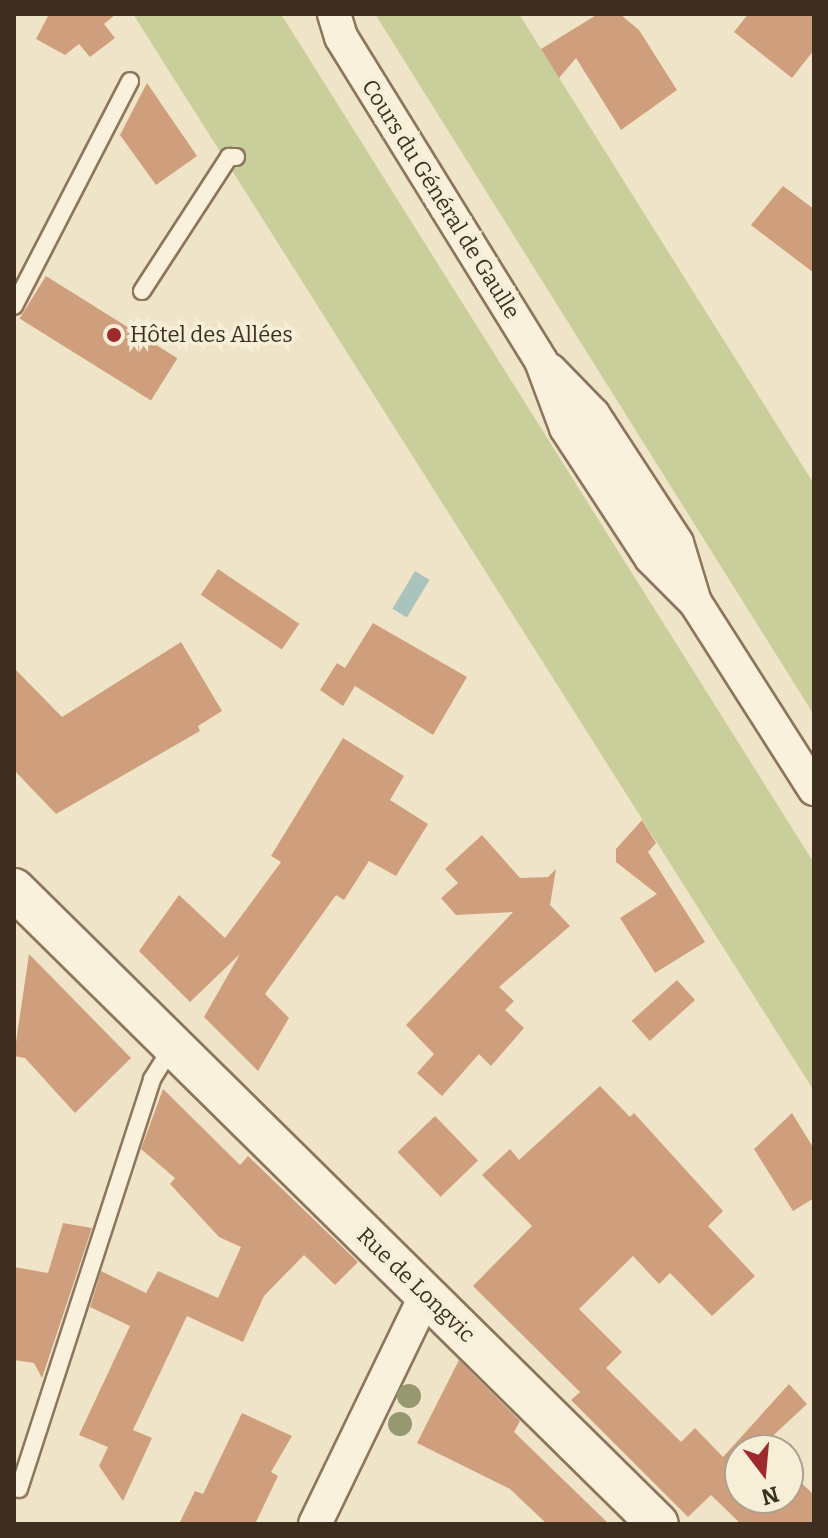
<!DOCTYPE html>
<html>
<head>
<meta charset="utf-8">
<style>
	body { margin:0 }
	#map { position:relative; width:828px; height:1538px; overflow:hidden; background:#f0e4c8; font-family:Bitter,serif }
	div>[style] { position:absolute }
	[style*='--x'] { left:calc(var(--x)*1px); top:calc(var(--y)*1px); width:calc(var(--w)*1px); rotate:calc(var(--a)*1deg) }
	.green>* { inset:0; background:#c9cf9b }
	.water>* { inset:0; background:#a9c4bc; transform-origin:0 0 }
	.building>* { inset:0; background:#cf9f7d; transform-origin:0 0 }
	.roads { filter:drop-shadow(2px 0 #8d765c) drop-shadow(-2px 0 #8d765c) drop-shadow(0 2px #8d765c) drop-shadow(0 -2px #8d765c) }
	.service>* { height:16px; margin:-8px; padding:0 8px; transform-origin:8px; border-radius:8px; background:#faf1dc }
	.minor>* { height:32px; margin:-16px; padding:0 16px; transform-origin:16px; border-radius:16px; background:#faf1dc }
	.tertiary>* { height:40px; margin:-20px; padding:0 20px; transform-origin:20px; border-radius:20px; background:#faf1dc }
	.trees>* { width:24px; height:24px; margin:-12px; border-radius:50%; background:#96986f }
	.dots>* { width:22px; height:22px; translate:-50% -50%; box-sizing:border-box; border:4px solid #f7eed8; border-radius:50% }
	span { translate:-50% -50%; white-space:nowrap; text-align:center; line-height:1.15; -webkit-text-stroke:7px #f7eed8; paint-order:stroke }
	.street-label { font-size:22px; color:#3d2e20 }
	.poi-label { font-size:22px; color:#3d2e20 }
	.left { translate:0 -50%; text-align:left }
	.frame { position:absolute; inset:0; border:16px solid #3d2e20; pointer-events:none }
	.north { position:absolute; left:724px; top:1434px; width:80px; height:80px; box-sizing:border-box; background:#f7eed8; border:2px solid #ada18e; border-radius:50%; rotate:164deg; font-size:22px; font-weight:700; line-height:32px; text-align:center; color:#3d2e20 }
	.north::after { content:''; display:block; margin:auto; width:28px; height:36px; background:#9e2a2b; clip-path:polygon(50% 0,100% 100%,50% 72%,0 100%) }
</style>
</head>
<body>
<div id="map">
	<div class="green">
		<i style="clip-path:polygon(133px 14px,281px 14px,814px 863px,814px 1091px)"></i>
		<i style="clip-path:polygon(375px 14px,519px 14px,814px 484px,814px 715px)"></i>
	</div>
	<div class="water">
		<i style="left:415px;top:571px;width:17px;height:44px;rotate:31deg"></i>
	</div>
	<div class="building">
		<i style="clip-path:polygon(49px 14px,116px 14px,104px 24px,115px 38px,90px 57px,79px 44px,65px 55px,36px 39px)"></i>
		<i style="clip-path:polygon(598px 14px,620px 14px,639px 30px,677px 90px,621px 130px,576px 58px,559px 78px,541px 49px)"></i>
		<i style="clip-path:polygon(748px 14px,814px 14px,814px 50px,792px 78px,734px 32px)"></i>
		<i style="clip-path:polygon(147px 83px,197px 156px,156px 185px,120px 135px)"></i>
		<i style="clip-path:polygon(783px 186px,814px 209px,814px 273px,751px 225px)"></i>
		<i style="left:46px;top:276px;width:155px;height:50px;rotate:32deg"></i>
		<i style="left:218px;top:569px;width:98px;height:31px;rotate:34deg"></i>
		<i style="clip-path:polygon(373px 623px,467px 677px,433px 735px,355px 686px,343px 706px,320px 690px,337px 663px,345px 668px)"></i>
		<i style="clip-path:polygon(181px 642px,222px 711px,198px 726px,200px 731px,56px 814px,14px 770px,14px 668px,62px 717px)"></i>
		<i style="clip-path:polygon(343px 738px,404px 776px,390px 800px,428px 824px,396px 876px,369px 861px,344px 900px,336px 895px,265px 994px,289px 1018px,258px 1071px,204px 1017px,240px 954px,190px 1002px,139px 951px,179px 895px,225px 938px,281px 862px,271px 856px)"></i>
		<i style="clip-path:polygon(642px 820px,656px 843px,648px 852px,705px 942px,655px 973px,620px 918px,657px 894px,616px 862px,616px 849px)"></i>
		<i style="clip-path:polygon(482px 835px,520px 878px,548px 877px,556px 869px,550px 905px,570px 926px,499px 987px,514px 1001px,505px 1010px,524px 1028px,491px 1066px,479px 1054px,442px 1096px,417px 1073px,434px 1054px,406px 1025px,513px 912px,456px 915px,441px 898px,458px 883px,445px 869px)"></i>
		<i style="clip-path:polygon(29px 954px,131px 1058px,75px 1113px,25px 1058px,14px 1056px)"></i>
		<i style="left:677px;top:980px;width:27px;height:61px;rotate:48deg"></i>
		<i style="clip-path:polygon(600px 1086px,630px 1117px,634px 1113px,723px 1211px,708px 1226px,755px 1276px,712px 1316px,670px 1273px,659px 1284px,633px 1256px,579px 1309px,622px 1352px,606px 1368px,681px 1442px,695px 1428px,723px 1457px,789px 1384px,807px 1404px,763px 1445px,768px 1450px,740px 1450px,740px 1498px,788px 1498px,788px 1470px,814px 1495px,814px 1524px,741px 1524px,711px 1495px,688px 1517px,571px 1400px,580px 1392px,473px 1286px,532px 1226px,482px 1175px,510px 1149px,519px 1160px)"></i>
		<i style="clip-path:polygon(163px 1089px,240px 1165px,248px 1156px,358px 1262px,335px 1285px,304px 1255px,264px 1296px,243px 1342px,187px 1316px,133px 1430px,152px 1438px,123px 1501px,99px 1466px,108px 1447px,79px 1435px,130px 1326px,90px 1307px,101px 1271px,146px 1293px,158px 1271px,218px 1298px,241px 1247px,219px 1237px,170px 1184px,175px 1178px,141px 1149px)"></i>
		<i style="clip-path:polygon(792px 1113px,814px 1149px,814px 1198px,793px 1211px,754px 1149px)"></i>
		<i style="left:435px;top:1116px;width:62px;height:52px;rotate:46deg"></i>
		<i style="clip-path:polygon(63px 1223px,92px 1228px,42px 1378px,34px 1363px,14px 1360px,14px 1267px,48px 1273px)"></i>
		<i style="clip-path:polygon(459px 1360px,520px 1421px,514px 1432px,609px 1524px,547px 1524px,510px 1489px,417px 1443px)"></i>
		<i style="clip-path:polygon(242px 1413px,292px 1436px,271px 1472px,278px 1476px,255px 1524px,179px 1524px,195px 1491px,203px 1494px)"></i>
	</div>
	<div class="roads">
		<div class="service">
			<i style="--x:142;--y:291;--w:160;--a:-57"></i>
			<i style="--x:229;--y:157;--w:7;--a:0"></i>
			<i style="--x:14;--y:306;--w:253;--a:-62.7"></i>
			<i style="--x:19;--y:1489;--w:431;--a:-72"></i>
			<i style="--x:152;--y:1079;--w:36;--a:-58"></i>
		</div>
		<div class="minor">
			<i style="--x:334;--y:14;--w:24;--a:73"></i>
			<i style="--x:341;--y:37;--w:381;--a:58.3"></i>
			<i style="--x:541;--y:361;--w:72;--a:69.5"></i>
			<i style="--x:566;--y:428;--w:155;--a:56.8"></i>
			<i style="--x:651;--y:558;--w:62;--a:45"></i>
			<i style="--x:695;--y:602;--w:222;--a:57.5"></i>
			<i style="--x:550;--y:370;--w:62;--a:45.7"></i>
			<i style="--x:593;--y:414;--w:154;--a:56.9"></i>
			<i style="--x:677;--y:543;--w:59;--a:73.1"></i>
			<i style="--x:315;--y:1524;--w:255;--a:-64.2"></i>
		</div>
		<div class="tertiary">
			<i style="--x:14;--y:889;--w:904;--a:44.6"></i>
		</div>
	</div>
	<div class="trees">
		<i style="left:409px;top:1396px"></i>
		<i style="left:400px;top:1424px"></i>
	</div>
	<div class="dots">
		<i style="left:114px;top:335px;background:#9e2a2b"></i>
	</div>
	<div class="street-label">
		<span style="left:441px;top:199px;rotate:58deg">Cours du Général de Gaulle</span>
		<span style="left:416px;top:1285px;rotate:44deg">Rue de Longvic</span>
	</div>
	<div class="poi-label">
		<span class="left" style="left:130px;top:335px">Hôtel des Allées</span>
	</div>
	<div class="frame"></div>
	<div class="north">N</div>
</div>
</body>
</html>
